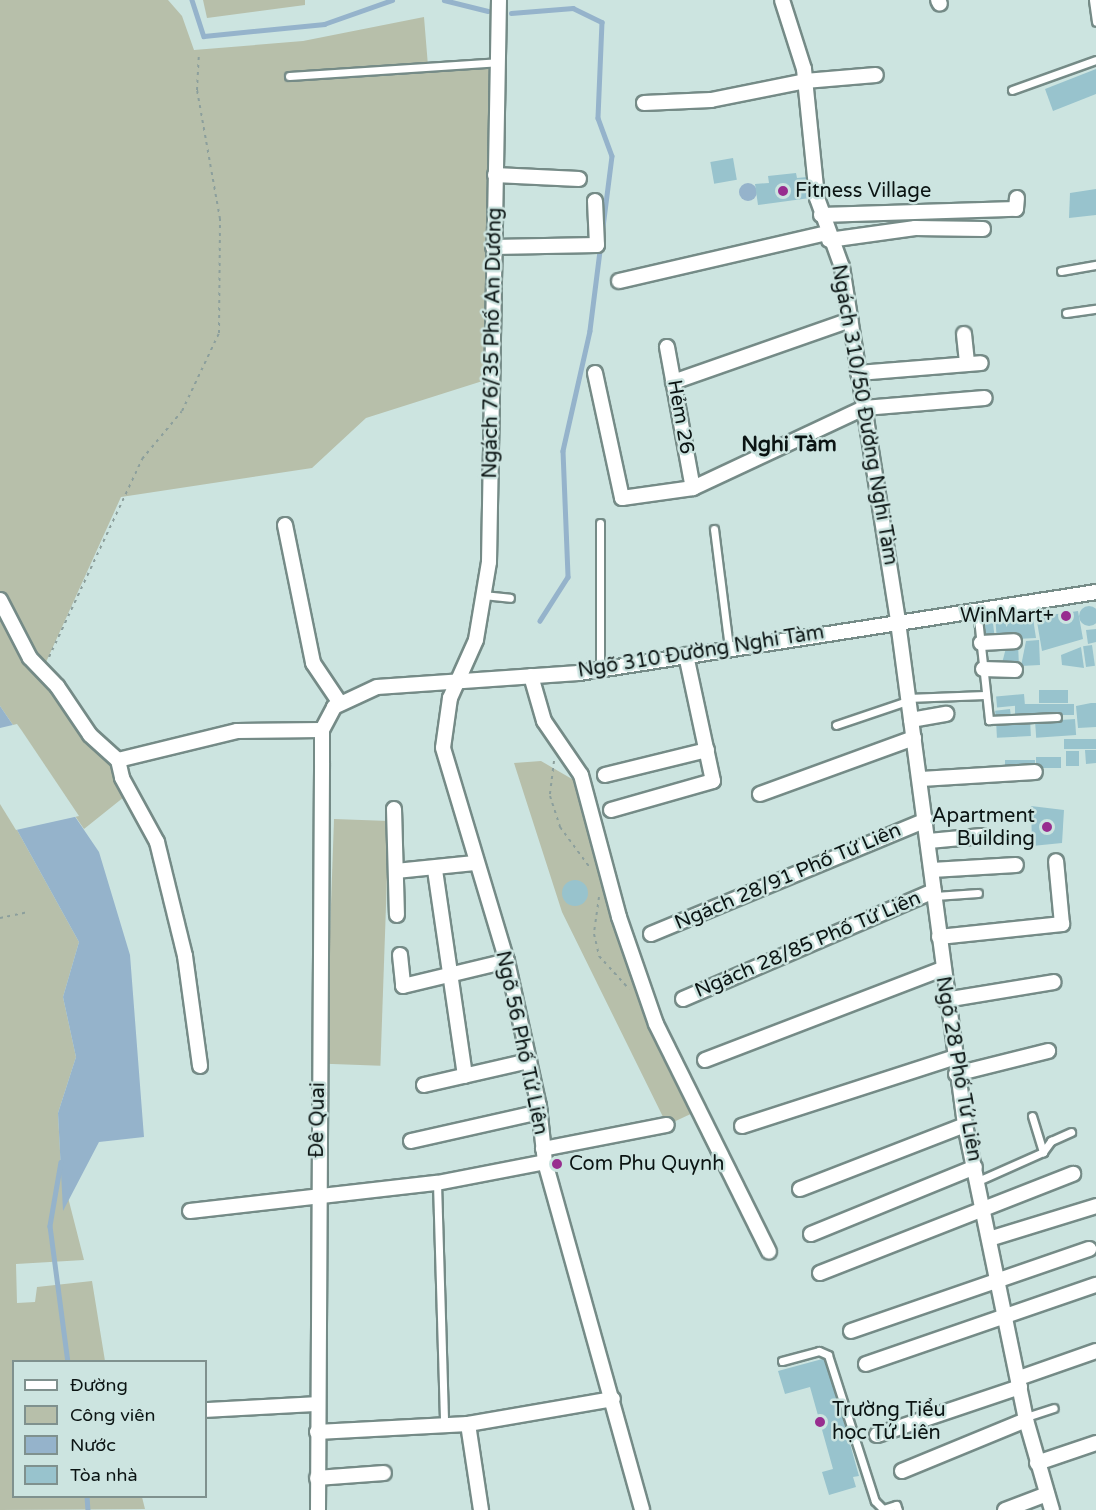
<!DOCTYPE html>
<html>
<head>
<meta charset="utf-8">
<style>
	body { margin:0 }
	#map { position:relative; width:1096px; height:1510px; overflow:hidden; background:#cce4e0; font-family:"Varela Round",sans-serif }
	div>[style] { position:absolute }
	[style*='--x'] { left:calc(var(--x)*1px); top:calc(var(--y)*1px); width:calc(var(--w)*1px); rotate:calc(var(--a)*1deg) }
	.green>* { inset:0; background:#b7bfaa; transform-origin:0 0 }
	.water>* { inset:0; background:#95b3cb }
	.round { border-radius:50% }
	.pier>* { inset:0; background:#cce4e0 }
	.stream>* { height:4.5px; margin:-2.25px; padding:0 2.25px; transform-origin:2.25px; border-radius:2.25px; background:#95b3cb }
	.building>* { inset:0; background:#98c3cd; transform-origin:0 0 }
	.path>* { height:2px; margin-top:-1px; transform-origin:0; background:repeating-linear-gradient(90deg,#8c9f9c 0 3px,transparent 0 7.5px) }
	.roads { filter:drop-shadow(2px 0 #758b87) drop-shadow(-2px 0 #758b87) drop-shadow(0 2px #758b87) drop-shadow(0 -2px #758b87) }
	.lane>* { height:7px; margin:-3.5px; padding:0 3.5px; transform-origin:3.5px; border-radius:3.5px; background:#fff }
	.street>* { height:14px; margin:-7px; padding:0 7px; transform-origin:7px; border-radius:7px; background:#fff }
	.dots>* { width:16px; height:16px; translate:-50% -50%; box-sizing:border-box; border:3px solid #cce4e0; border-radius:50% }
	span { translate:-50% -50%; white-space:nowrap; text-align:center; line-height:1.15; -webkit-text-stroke:5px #cce4e0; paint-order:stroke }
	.poi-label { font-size:20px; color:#0b1413 }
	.left { translate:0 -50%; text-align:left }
	.right { translate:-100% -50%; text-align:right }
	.street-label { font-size:20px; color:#0b1413 }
	.neighbourhood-label { font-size:21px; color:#0b1413; font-weight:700 }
	.legend { position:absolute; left:12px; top:1360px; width:195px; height:138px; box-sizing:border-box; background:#cce4e0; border:2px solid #7f918e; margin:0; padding:8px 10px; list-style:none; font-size:18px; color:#0b1413 }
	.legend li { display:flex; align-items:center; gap:12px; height:30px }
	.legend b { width:30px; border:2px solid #7f918e }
</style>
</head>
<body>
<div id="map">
	<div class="green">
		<i style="clip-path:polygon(0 0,168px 0,182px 16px,194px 50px,303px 41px,424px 17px,428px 66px,498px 62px,492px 378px,366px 418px,312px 468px,121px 497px,42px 671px,118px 760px,129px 793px,84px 829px,0 706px)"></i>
		<i style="clip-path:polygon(203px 0,305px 0,305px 5px,207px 18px)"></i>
		<i style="clip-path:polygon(541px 761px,584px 786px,613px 918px,649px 1026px,695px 1112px,667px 1125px,562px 912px,514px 763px)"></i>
		<i style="clip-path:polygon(0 799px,79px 942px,63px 997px,76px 1057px,58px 1113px,61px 1170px,84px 1260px,16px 1264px,17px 1303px,35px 1302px,37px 1287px,92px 1281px,105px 1361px,14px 1362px,14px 1496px,142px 1497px,145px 1509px,0 1510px)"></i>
		<i style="left:334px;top:819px;width:55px;height:245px;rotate:2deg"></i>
	</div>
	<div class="water">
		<i class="round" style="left:739px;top:183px;width:18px;height:18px"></i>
		<i style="clip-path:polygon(0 706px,99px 852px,130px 955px,144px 1137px,99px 1142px,63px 1211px,58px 1113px,76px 1057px,63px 997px,79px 942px,0 799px)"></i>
	</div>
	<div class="pier">
		<i style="clip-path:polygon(17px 724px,22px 731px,79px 816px,16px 830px,0 804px,0 728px)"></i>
	</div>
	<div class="stream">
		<i style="--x:192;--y:0;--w:38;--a:72"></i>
		<i style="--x:204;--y:36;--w:121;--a:-5.7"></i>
		<i style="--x:324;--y:24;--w:72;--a:-19.4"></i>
		<i style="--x:444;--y:0;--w:45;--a:14"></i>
		<i style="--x:511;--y:13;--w:62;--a:-4.6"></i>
		<i style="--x:573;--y:8;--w:32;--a:26"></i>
		<i style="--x:602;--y:22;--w:96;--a:92.4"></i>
		<i style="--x:598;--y:118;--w:40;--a:69.8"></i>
		<i style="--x:612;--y:156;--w:176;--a:97.2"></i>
		<i style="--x:590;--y:331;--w:123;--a:102.7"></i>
		<i style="--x:563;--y:451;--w:126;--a:87.7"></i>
		<i style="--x:568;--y:577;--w:52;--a:122.5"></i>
		<i style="--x:61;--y:1162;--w:65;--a:99.8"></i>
		<i style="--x:50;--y:1226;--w:137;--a:82.5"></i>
		<i style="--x:87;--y:1496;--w:14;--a:86"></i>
	</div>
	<div class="building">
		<i style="clip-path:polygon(1096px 69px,1096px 94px,1053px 111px,1045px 89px)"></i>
		<i style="left:733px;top:158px;width:22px;height:23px;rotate:80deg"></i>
		<i style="clip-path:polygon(796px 173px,797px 178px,807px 177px,810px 198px,758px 205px,755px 184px,769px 183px,768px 176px)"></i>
		<i style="clip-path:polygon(1096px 189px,1096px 215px,1069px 218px,1070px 193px)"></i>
		<i class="round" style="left:1079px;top:606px;width:20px;height:20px"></i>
		<i style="clip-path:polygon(1043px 609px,1044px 616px,1078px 611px,1083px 639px,1042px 651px,1035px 610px)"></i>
		<i style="clip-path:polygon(1015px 612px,1032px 612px,1036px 638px,997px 640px,995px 616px)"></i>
		<i style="clip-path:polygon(993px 623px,995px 640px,987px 641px,984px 625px)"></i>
		<i style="clip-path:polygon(1096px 629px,1096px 642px,1088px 644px,1086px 630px)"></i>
		<i style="clip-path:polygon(1039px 640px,1040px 665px,1021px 666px,1026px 641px)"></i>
		<i style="clip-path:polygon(1007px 644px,1018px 644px,1019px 666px,1001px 667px)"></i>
		<i style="left:1092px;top:645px;width:21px;height:9px;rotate:82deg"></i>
		<i style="clip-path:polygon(1081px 647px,1084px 668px,1062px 665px,1061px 655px)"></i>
		<i style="left:1068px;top:690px;width:13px;height:29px;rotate:90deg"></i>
		<i style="left:1024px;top:694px;width:11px;height:28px;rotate:85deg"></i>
		<i style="clip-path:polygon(1091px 703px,1096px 703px,1096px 727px,1078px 728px,1076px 706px)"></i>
		<i style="left:1074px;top:704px;width:11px;height:59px;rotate:90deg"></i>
		<i style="left:1010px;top:709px;width:8px;height:15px;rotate:83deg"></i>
		<i style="left:1030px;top:719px;width:17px;height:34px;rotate:87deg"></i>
		<i style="left:1075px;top:719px;width:16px;height:40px;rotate:86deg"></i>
		<i style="left:1096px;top:739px;width:10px;height:32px;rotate:90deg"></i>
		<i style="clip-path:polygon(1085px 750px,1096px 750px,1096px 763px,1086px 764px)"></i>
		<i style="left:1066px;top:751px;width:13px;height:15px"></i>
		<i style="left:1061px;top:757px;width:11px;height:25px;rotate:90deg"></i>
		<i style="left:1035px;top:760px;width:9px;height:30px;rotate:90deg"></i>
		<i style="clip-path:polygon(1031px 806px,1064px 810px,1062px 843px,1032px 846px)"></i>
		<i class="round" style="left:562px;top:880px;width:26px;height:26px"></i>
		<i style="clip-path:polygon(826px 1358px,859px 1476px,853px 1477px,856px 1487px,829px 1495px,822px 1472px,833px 1469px,810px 1387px,785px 1394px,778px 1371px)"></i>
	</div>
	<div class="path">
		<i style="--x:49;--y:657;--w:219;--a:-64.8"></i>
		<i style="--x:142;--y:459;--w:62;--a:-50.2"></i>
		<i style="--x:182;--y:411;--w:86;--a:-64.6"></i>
		<i style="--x:219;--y:333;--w:114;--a:-89.5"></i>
		<i style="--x:220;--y:219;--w:131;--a:-100.1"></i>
		<i style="--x:197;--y:90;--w:35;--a:-87"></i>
		<i style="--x:554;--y:761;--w:35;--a:97"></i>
		<i style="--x:550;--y:796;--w:33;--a:72"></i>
		<i style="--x:560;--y:827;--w:52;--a:53.6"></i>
		<i style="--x:599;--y:897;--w:37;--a:98"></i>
		<i style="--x:594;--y:934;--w:23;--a:77"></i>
		<i style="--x:599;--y:956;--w:45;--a:47.7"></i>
		<i style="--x:0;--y:918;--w:29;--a:-12"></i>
	</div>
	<div class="roads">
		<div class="lane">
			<i style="--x:1093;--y:0;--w:22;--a:82"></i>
			<i style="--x:289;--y:76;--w:209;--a:-3.8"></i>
			<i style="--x:1012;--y:90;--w:89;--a:-19.7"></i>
			<i style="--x:1061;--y:271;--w:36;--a:-10"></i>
			<i style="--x:1066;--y:313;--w:30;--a:-8"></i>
			<i style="--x:600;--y:523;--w:146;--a:90"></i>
			<i style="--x:714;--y:529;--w:120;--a:82.8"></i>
			<i style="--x:483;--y:595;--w:27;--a:6"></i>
			<i style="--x:977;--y:609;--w:112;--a:83.8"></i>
			<i style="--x:989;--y:720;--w:68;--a:-2.5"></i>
			<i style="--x:907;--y:698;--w:78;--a:-2.2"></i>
			<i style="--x:836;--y:725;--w:75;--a:-18.7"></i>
			<i style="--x:935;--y:896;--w:43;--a:-4"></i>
			<i style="--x:1032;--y:1116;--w:38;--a:73"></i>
			<i style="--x:978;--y:1181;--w:71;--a:-24"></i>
			<i style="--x:1043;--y:1152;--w:14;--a:-54"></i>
			<i style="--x:1051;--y:1141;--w:22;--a:-24"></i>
			<i style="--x:437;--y:1183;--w:242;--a:88.3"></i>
			<i style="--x:782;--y:1361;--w:38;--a:-15"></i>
			<i style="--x:819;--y:1351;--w:10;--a:24"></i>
			<i style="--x:828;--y:1355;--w:153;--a:72.2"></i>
			<i style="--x:875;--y:1501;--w:11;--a:45"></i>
			<i style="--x:883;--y:1509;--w:14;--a:-17"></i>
			<i style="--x:896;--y:1505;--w:5;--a:68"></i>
			<i style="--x:1026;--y:1417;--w:29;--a:-18"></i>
		</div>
		<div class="street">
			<i style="--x:499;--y:0;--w:562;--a:91.02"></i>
			<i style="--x:489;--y:562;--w:79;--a:99.5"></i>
			<i style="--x:476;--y:640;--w:64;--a:114.1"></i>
			<i style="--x:450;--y:698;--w:50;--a:98"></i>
			<i style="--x:443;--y:748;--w:222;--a:73.3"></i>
			<i style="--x:507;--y:961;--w:148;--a:77.6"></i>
			<i style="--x:539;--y:1106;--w:56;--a:83.9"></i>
			<i style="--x:545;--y:1162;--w:361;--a:74.4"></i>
			<i style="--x:782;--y:0;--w:72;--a:72.3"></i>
			<i style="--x:804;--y:69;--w:130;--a:84.2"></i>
			<i style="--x:817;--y:198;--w:73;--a:70.1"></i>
			<i style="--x:842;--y:267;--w:359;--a:81"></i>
			<i style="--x:898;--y:622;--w:507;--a:82.41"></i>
			<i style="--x:965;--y:1125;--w:301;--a:78.3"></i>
			<i style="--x:1026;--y:1420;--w:94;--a:73.9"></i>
			<i style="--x:938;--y:0;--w:4;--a:63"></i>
			<i style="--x:644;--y:103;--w:67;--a:-2.6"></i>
			<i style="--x:711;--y:100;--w:96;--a:-11.4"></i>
			<i style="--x:805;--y:81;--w:71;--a:-4.8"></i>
			<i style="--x:495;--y:175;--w:84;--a:2.7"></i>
			<i style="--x:821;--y:215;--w:195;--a:-1.8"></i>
			<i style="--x:1016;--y:209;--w:11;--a:-85"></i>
			<i style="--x:829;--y:240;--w:87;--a:-7.9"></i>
			<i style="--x:915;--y:228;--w:68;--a:0.8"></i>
			<i style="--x:493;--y:247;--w:104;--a:-1.1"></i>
			<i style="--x:597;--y:245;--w:44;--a:-92.6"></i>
			<i style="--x:619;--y:281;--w:213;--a:-13"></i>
			<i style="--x:964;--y:334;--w:30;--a:84"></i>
			<i style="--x:667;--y:347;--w:143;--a:79.6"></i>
			<i style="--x:595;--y:373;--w:128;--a:77.8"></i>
			<i style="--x:622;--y:498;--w:72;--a:-8"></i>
			<i style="--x:693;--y:488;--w:189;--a:-25.1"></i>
			<i style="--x:864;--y:408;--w:121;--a:-4.7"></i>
			<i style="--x:858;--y:373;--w:123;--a:-4.6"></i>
			<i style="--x:673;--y:382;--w:188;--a:-19.3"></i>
			<i style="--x:285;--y:525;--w:141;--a:78.5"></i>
			<i style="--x:313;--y:663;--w:48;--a:56"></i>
			<i style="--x:0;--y:600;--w:65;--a:62.7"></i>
			<i style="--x:30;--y:658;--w:39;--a:46"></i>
			<i style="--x:57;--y:686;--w:59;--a:56"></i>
			<i style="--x:90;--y:735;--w:38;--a:42"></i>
			<i style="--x:118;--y:760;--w:18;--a:77"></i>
			<i style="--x:122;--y:778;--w:73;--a:61.3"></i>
			<i style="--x:157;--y:842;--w:117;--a:76.2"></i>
			<i style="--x:185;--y:956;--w:111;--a:82.2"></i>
			<i style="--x:981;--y:643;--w:33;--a:-3"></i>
			<i style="--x:983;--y:669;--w:32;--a:2"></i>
			<i style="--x:531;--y:676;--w:47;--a:73.9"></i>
			<i style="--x:544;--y:721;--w:65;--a:55.6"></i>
			<i style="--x:581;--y:775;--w:147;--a:75"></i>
			<i style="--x:619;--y:917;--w:113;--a:70.9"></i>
			<i style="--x:656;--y:1024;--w:254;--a:63.6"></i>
			<i style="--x:911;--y:720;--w:36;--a:-10"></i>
			<i style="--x:118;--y:760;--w:122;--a:-13.7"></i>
			<i style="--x:237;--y:731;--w:85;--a:-0.7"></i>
			<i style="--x:605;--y:775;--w:105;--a:-13.8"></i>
			<i style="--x:921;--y:779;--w:114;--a:-3.5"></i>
			<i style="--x:760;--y:794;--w:164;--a:-20"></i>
			<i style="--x:394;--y:809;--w:106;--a:88.4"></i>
			<i style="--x:611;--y:810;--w:106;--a:-15.9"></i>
			<i style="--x:713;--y:781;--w:129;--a:-102.1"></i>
			<i style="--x:929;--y:841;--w:53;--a:-5.4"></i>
			<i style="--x:435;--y:870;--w:208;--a:81.7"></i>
			<i style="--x:932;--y:870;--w:84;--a:-3.4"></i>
			<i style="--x:396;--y:871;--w:79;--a:-5.8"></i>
			<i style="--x:651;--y:934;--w:298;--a:-22.5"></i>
			<i style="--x:939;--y:937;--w:124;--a:-6"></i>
			<i style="--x:1062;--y:924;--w:63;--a:-95.4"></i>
			<i style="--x:400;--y:955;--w:31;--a:84"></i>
			<i style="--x:403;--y:986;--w:107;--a:-13.5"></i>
			<i style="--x:683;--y:999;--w:273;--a:-23.3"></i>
			<i style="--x:945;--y:1000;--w:110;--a:-9.4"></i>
			<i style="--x:705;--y:1060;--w:252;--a:-21"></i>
			<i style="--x:956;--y:1074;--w:95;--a:-14"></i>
			<i style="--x:424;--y:1085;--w:108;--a:-12.9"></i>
			<i style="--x:742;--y:1126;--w:222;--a:-17.9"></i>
			<i style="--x:411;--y:1141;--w:132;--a:-12.7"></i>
			<i style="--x:543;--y:1149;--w:126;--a:-11"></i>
			<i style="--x:800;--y:1189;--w:177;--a:-21.2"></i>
			<i style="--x:190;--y:1211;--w:249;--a:-6.5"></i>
			<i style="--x:437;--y:1183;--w:110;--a:-11"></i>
			<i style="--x:811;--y:1234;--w:177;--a:-22.2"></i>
			<i style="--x:989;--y:1239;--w:112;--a:-17.1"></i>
			<i style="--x:820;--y:1273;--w:272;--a:-21.4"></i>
			<i style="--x:851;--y:1331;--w:252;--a:-19"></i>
			<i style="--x:866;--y:1364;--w:243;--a:-19"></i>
			<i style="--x:1019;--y:1378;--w:82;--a:-19.3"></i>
			<i style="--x:206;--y:1410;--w:111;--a:-3.1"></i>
			<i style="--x:468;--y:1424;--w:87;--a:81.4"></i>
			<i style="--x:317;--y:1432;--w:151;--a:-3"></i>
			<i style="--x:468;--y:1424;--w:147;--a:-9.8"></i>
			<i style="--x:877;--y:1435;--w:151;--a:-18.6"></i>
			<i style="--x:1037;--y:1463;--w:62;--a:-18.7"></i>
			<i style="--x:902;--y:1471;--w:134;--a:-22.4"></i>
			<i style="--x:317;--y:1478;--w:67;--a:-4.3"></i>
			<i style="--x:318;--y:1510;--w:747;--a:-89.69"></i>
			<i style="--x:322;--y:763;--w:33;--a:-90"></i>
			<i style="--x:322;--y:730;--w:26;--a:-62"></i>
			<i style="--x:334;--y:707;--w:47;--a:-24.9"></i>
			<i style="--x:377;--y:687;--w:202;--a:-4"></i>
			<i style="--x:579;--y:673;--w:523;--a:-8.9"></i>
			<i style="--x:1005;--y:1510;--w:45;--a:-20.9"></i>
		</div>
	</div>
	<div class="dots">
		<i style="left:783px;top:191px;background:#982d8f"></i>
		<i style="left:1066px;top:616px;background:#982d8f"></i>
		<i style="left:1047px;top:827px;background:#982d8f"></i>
		<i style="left:557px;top:1164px;background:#982d8f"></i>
		<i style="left:820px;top:1422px;background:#982d8f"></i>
	</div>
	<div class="poi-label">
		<span class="left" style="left:795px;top:191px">Fitness Village</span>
		<span class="right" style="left:1054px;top:616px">WinMart+</span>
		<span class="right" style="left:1035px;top:828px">Apartment<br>Building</span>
		<span class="left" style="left:569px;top:1164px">Com Phu Quynh</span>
		<span class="left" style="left:832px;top:1422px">Trường Tiểu<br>học Tứ Liên</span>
	</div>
	<div class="street-label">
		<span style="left:493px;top:343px;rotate:-89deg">Ngách 76/35 Phố An Dương</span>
		<span style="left:864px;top:415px;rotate:80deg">Ngách 310/50 Đường Nghi Tàm</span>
		<span style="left:680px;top:417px;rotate:80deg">Hẻm 26</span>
		<span style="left:701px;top:652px;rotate:-9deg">Ngõ 310 Đường Nghi Tàm</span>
		<span style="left:788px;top:877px;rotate:-23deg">Ngách 28/91 Phố Tứ Liên</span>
		<span style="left:808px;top:945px;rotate:-23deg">Ngách 28/85 Phố Tứ Liên</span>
		<span style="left:521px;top:1043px;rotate:78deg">Ngõ 56 Phố Tứ Liên</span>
		<span style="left:958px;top:1069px;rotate:80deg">Ngõ 28 Phố Tứ Liên</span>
		<span style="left:318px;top:1120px;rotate:-89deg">Đê Quai</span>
	</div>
	<div class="neighbourhood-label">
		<span style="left:789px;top:445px">Nghi Tàm</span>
	</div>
	<ul class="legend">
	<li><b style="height:8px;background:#fff"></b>Đường</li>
	<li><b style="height:16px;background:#b7bfaa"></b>Công viên</li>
	<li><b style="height:16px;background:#95b3cb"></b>Nước</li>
	<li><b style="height:16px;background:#98c3cd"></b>Tòa nhà</li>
	</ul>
</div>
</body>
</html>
